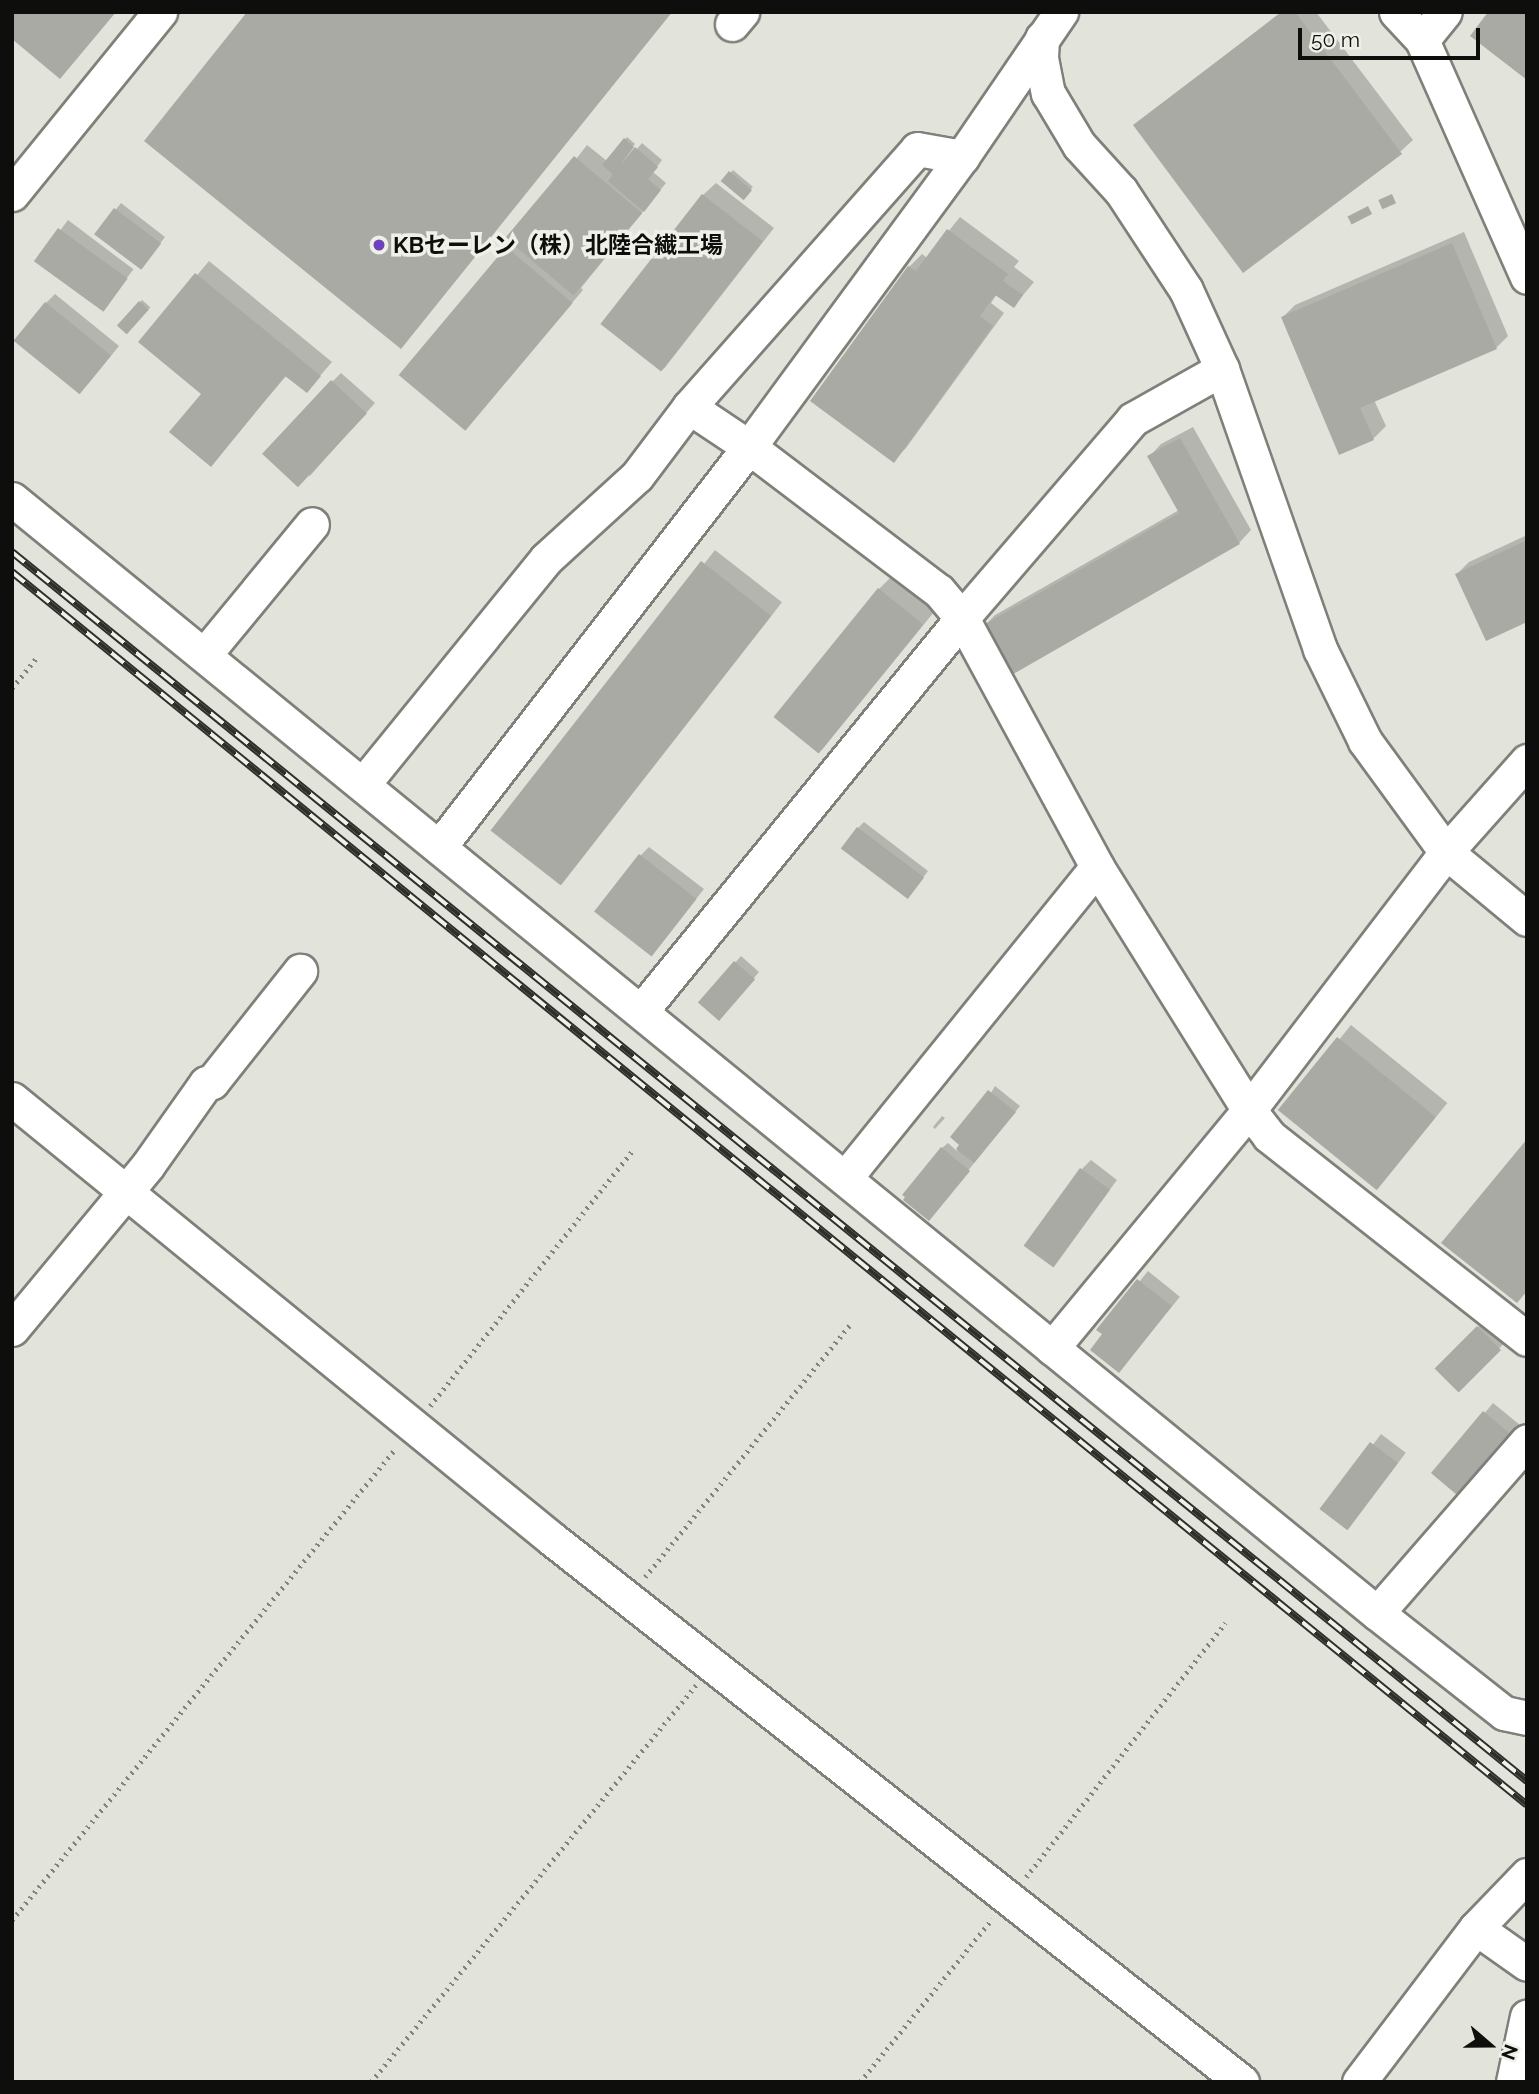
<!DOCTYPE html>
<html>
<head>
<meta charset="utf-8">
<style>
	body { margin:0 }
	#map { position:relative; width:1539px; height:2094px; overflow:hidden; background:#e2e3db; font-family:Raleway,"Noto Sans JP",sans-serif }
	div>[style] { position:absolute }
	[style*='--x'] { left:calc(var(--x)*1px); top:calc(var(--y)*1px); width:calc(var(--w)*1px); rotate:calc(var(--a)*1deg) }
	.shadow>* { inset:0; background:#0003; transform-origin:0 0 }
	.building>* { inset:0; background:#a9aaa3; transform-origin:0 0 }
	.path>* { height:4.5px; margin-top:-2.25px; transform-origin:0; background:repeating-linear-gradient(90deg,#83837e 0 2px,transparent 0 7px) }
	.roads { filter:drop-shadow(2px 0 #7f8079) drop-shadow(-2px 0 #7f8079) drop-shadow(0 2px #7f8079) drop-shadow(0 -2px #7f8079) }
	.minor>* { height:33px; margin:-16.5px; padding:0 16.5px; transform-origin:16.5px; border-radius:16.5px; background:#fff }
	.rail>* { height:8px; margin-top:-4px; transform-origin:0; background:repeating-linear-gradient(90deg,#eff1e8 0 16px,#2e2e2b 0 32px); box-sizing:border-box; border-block:2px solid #2e2e2b }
	.dots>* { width:19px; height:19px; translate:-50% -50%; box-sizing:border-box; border:4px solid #eff1e8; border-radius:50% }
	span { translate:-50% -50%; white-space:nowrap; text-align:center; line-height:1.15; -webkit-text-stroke:7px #eff1e8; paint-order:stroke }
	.poi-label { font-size:23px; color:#0e0e0c; font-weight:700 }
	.left { translate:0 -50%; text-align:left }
	.frame { position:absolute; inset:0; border:14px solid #0e0e0c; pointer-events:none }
	.north { position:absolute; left:1455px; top:2010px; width:70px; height:70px; -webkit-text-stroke:5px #eff1e8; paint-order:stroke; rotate:110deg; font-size:19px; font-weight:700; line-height:28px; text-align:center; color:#0e0e0c }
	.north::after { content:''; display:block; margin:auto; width:24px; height:32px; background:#0e0e0c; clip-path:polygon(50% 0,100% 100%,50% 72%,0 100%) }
	.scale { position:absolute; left:1298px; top:28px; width:182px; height:32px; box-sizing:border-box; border:4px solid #0e0e0c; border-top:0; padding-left:9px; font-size:21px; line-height:24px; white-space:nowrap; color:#0e0e0c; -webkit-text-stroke:5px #eff1e8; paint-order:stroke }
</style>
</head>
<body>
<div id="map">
	<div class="shadow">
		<i style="clip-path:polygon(249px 12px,672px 12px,401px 347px)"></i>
		<i style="clip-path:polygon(1281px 12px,1316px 12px,1413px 140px,1400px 152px,1135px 126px)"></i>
		<i style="clip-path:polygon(627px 137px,635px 144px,615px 168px,618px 171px,642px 143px,662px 160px,653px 172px,666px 183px,581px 288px,583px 290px,476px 416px,507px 248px,587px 145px,607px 161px)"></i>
		<i style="left:733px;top:170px;width:26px;height:15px;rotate:40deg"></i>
		<i style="clip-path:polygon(716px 183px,774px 228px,663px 370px,703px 195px)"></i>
		<i style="clip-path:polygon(121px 203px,165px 237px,146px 262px,96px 234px)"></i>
		<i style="clip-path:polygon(960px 217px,1019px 261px,1014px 267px,1034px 282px,1014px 306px,997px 294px,991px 303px,1004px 313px,906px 448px,894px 460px,812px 400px,909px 267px,922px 254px,927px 258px)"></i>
		<i style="left:68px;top:220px;width:82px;height:51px;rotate:37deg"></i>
		<i style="clip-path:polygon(1464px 232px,1508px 336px,1496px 348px,1374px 400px,1386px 426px,1373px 439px,1283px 317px,1295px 305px)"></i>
		<i style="clip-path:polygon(209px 261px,332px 362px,307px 391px,287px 375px,211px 465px,204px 393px,141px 342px)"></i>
		<i style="clip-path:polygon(55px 294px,119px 346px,88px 384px,46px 303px)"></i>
		<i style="left:142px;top:300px;width:11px;height:35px;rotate:41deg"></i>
		<i style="clip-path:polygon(341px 373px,375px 403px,309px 477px,332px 382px)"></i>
		<i style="clip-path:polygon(1193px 427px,1251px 530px,1239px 543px,983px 627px,995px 615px,1179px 510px,1149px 457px,1161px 444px)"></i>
		<i style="clip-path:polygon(1527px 535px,1527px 620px,1457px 574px,1469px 562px)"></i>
		<i style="left:715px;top:550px;width:85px;height:358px;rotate:38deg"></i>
		<i style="clip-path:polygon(891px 577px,934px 612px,821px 751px,879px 589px)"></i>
		<i style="clip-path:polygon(864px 822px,928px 871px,913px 891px,858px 828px)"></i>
		<i style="clip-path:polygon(649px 847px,704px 889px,653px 953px,640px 856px)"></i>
		<i style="clip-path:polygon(741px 956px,759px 972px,724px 1013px,700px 1003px)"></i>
		<i style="left:1351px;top:1025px;width:124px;height:111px;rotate:39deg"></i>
		<i style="clip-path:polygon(995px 1086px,1020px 1106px,934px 1213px,942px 1148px,948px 1143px,957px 1151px)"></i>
		<i style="clip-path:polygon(942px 1116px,945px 1118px,935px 1129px,933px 1127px)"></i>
		<i style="clip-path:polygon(1091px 1160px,1117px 1180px,1061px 1256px,1082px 1169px)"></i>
		<i style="left:1148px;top:1271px;width:41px;height:76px;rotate:39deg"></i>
		<i style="left:1483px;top:1322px;width:30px;height:65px;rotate:44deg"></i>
		<i style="clip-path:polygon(1493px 1403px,1520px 1425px,1470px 1486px,1434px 1474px)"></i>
		<i style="left:1381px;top:1434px;width:31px;height:95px;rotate:37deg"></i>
	</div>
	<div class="building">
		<i style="clip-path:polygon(12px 12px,116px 12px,60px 79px,12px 39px)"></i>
		<i style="clip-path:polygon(247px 12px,672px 12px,401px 349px,144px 141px)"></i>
		<i style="clip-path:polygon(1282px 12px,1295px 12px,1402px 154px,1243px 273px,1133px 125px)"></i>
		<i style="clip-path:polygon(1488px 12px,1527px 12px,1527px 80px,1470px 36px)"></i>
		<i style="clip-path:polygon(624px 138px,634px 147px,621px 164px,635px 147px,658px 167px,648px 179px,661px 190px,644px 212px,608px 181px,613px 174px,602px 165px)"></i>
		<i style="left:574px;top:156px;width:89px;height:107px;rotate:40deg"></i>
		<i style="left:729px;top:171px;width:30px;height:13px;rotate:40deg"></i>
		<i style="left:702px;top:194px;width:77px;height:165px;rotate:38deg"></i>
		<i style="left:1392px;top:194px;width:10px;height:15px;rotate:66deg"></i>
		<i style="left:1368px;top:206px;width:9px;height:23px;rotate:63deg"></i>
		<i style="left:114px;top:208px;width:59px;height:33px;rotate:37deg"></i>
		<i style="left:58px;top:228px;width:86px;height:41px;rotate:36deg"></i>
		<i style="clip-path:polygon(947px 229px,1008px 274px,1003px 281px,1023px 295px,1014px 308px,995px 295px,980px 316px,993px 326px,894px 463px,810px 401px,908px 266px,916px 271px)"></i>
		<i style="clip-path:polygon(1452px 243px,1497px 349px,1360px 408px,1374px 440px,1339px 455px,1281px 317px)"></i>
		<i style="left:506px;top:247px;width:87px;height:167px;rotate:40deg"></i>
		<i style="clip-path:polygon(195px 273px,321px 376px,307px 393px,285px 376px,211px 467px,169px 432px,201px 394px,138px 342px)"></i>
		<i style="left:139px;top:301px;width:13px;height:33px;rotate:42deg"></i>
		<i style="left:45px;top:302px;width:85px;height:50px;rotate:39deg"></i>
		<i style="left:331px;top:380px;width:49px;height:101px;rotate:43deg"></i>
		<i style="clip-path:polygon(1180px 438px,1240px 544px,1008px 677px,980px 627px,1179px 513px,1147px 456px)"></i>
		<i style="clip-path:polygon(1527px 540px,1527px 622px,1486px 641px,1455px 574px)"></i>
		<i style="left:701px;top:561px;width:89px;height:342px;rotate:38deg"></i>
		<i style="left:878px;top:588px;width:58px;height:166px;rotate:39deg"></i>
		<i style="left:857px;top:827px;width:84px;height:27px;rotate:37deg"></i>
		<i style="left:639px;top:854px;width:73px;height:73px;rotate:38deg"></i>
		<i style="left:734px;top:961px;width:28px;height:55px;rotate:41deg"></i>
		<i style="left:1337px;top:1037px;width:127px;height:94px;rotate:39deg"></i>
		<i style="clip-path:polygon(988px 1090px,1016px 1112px,974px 1163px,956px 1149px,959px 1145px,950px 1137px)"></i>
		<i style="clip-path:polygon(1527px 1139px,1527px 1291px,1517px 1303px,1441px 1243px)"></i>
		<i style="clip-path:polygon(941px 1147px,970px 1171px,929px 1221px,903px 1200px,905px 1197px,902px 1195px)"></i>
		<i style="left:1080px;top:1168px;width:37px;height:96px;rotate:36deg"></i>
		<i style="clip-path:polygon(1137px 1279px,1172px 1306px,1119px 1373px,1090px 1350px,1102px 1334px,1096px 1330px)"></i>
		<i style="left:1477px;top:1326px;width:34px;height:60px;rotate:45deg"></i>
		<i style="left:1483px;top:1411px;width:38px;height:81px;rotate:40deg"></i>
		<i style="left:1370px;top:1442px;width:35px;height:84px;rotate:37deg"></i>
	</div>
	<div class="path">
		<i style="--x:12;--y:688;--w:38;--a:-51"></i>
		<i style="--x:430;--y:1406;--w:328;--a:-51.6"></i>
		<i style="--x:645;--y:1577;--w:328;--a:-50.9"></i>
		<i style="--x:1026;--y:1877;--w:323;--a:-51.9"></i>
		<i style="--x:12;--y:1920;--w:608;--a:-50.87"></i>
		<i style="--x:371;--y:2082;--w:513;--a:-50.69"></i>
		<i style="--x:860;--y:2082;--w:210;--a:-51"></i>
	</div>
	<div class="roads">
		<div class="minor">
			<i style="--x:1396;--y:12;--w:38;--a:47"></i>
			<i style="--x:1422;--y:40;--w:259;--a:66.1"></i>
			<i style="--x:732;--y:24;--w:16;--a:-50"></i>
			<i style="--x:1042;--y:38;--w:20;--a:93"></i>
			<i style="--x:1041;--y:58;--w:36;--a:79"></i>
			<i style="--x:1048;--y:93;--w:61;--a:59.2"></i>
			<i style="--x:1079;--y:145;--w:62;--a:47.6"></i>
			<i style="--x:1121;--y:191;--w:118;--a:56.7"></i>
			<i style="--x:1186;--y:290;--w:87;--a:65.5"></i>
			<i style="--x:1222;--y:369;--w:297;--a:70.7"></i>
			<i style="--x:1320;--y:649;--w:102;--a:63.9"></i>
			<i style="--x:1365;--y:741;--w:137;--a:53.9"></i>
			<i style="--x:1446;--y:852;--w:105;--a:39.6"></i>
			<i style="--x:1422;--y:40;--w:36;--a:-51"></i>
			<i style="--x:12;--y:194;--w:235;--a:-50.9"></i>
			<i style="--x:689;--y:407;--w:72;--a:33.7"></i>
			<i style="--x:749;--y:447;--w:238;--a:37.2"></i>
			<i style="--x:939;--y:591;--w:35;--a:50"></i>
			<i style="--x:962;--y:618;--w:283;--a:61.5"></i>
			<i style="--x:1097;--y:867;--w:287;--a:58"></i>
			<i style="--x:1249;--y:1110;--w:33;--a:52"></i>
			<i style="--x:1269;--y:1136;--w:328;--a:38.2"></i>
			<i style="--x:12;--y:499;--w:1762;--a:39.22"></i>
			<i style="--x:1377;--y:1613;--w:162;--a:38.2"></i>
			<i style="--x:1504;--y:1713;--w:24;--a:12"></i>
			<i style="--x:205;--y:654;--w:168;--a:-50.5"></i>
			<i style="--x:364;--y:783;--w:289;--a:-50.9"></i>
			<i style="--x:546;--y:559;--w:123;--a:-42.4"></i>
			<i style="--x:637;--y:476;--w:86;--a:-53"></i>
			<i style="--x:689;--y:407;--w:344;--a:-48.5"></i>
			<i style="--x:917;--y:149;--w:46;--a:10.1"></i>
			<i style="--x:440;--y:846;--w:505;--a:-52.24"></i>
			<i style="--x:749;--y:447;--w:360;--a:-53.7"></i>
			<i style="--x:962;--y:157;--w:176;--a:-55.7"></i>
			<i style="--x:642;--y:1010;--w:506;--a:-50.77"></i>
			<i style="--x:962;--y:618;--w:262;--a:-49.3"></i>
			<i style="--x:1133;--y:419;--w:102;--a:-29.3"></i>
			<i style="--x:12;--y:1099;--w:697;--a:39.17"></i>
			<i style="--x:552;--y:1539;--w:878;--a:38.2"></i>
			<i style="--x:845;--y:1178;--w:400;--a:-51"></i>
			<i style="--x:12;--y:1329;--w:213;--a:-50.3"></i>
			<i style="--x:148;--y:1165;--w:100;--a:-54.7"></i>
			<i style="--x:206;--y:1083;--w:6;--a:-9"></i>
			<i style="--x:212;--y:1082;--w:142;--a:-51.6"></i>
			<i style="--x:1052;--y:1348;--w:309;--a:-50.4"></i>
			<i style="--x:1249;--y:1110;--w:325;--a:-52.6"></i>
			<i style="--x:1446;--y:852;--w:122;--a:-48.3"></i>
			<i style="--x:1377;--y:1613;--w:228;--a:-48.9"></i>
			<i style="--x:1476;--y:1928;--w:62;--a:35.2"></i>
			<i style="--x:1359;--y:2082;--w:193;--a:-52.8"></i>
			<i style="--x:1476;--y:1928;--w:74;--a:-46.1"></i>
			<i style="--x:1513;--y:2082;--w:67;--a:-78"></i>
		</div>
	</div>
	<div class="rail">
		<i style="--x:12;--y:552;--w:1951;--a:39.05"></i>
		<i style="--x:12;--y:572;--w:1953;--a:39.14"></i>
	</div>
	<div class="dots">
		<i style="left:379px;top:245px;background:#6d42bb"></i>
	</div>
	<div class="poi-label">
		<span class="left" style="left:393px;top:245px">KBセーレン（株）北陸合繊工場</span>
	</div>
	<div class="frame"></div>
	<div class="north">N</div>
	<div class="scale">50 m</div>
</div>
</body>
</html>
